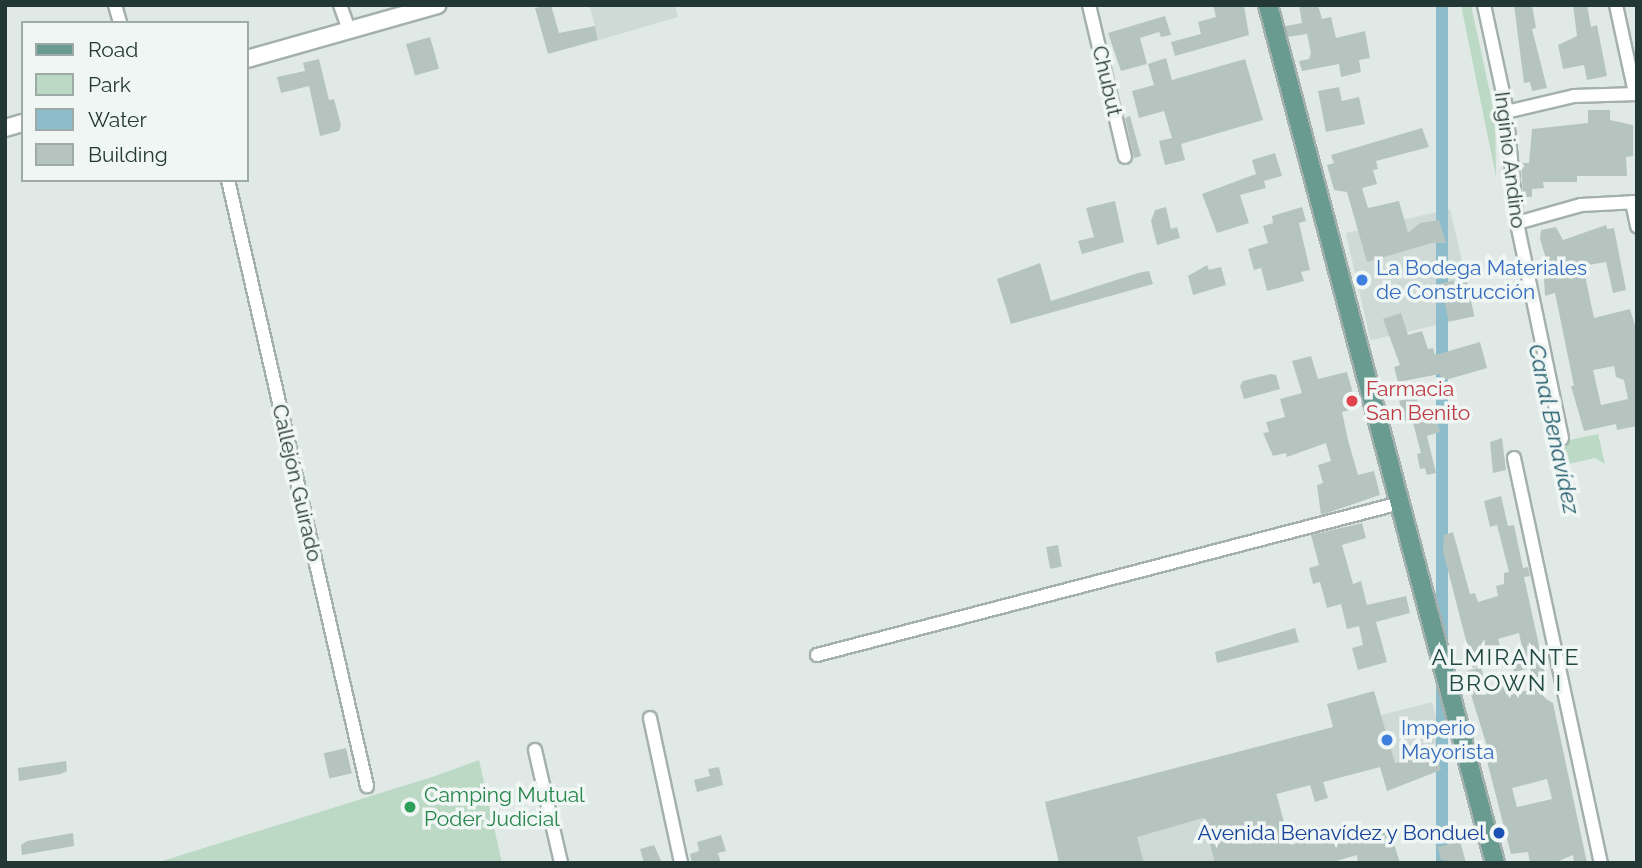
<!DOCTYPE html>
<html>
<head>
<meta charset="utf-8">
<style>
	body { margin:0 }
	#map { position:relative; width:1642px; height:868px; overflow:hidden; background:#e0e9e6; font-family:Raleway,sans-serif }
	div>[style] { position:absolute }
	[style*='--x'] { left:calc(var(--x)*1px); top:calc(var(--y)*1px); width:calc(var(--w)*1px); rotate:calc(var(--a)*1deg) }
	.built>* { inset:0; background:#cfd9d5; transform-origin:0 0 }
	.green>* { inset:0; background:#bbd9c5 }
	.water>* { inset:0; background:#8dbcca; transform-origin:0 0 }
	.building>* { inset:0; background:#b6c4bf; transform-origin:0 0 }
	.roads { filter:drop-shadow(2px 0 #a4b0ad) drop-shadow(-2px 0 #a4b0ad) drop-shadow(0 2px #a4b0ad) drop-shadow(0 -2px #a4b0ad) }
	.street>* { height:12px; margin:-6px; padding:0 6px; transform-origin:6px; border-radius:6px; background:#fff }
	.secondary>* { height:16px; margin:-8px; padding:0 8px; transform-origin:8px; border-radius:8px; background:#fff }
	.primary>* { height:18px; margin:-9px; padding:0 9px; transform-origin:9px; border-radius:9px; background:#699b91 }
	.dots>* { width:19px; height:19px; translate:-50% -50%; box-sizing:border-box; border:4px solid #f0f6f4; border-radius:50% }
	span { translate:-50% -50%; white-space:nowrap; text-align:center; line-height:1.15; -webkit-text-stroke:7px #f0f6f4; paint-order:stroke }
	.street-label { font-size:21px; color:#233834 }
	.shop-label { font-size:21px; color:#366cbe }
	.left { translate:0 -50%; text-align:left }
	.health-label { font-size:21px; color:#be3a42 }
	.leisure-label { font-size:21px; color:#27864d }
	.transit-label { font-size:21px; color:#164399 }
	.right { translate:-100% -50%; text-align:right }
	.water-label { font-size:23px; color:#235d6e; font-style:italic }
	.neighbourhood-label { font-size:23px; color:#214841; letter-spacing:2px }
	.frame { position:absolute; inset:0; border:7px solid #233834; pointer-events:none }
	.legend { position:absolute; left:21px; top:21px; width:228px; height:161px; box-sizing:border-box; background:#f0f6f4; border:2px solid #9eaaa7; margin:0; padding:9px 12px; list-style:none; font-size:21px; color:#233834 }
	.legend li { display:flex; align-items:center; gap:14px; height:35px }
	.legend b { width:35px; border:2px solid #9eaaa7 }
</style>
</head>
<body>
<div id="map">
	<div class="built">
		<i style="clip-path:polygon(589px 5px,675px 5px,678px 17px,599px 40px)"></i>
		<i style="left:1450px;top:209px;width:110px;height:107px;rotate:77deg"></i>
		<i style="clip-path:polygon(1432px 702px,1444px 750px,1277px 794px,1295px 863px,1059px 863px,1045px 802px)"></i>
	</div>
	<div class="green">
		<i style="clip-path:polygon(1461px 5px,1471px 5px,1495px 116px,1496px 177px)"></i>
		<i style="clip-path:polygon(1598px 434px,1605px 464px,1595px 458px,1560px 466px,1555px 443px)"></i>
		<i style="clip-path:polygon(479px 760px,502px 863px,156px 863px,435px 776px)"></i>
	</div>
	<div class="water">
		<i style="left:1436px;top:5px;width:12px;height:876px"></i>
	</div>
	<div class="building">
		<i style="clip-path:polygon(551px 5px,559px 33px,595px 26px,598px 40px,548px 54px,535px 8px)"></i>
		<i style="clip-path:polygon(1213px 5px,1244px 5px,1249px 35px,1175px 56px,1171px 42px,1201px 34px,1198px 22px,1216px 17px)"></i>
		<i style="clip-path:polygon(1299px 5px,1318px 5px,1322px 19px,1331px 17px,1336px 38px,1365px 31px,1370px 58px,1359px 60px,1361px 72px,1341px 77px,1339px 64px,1302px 71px,1299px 61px,1309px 59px,1311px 53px,1307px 34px,1288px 37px,1286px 30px,1286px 26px,1302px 23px)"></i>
		<i style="clip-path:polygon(1514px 5px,1532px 5px,1536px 28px,1532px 29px,1547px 88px,1532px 91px,1530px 82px,1524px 83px)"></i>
		<i style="clip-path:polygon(1573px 5px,1587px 5px,1591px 27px,1597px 25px,1607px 76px,1587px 80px,1584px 65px,1563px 69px,1558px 45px,1577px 36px)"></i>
		<i style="clip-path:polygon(1165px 16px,1171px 35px,1161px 37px,1159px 32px,1140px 38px,1147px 64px,1121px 71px,1108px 33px)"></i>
		<i style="left:430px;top:37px;width:33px;height:25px;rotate:74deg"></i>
		<i style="clip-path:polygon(1166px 58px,1172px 80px,1245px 59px,1263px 120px,1181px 144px,1185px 160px,1165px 165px,1159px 141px,1172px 138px,1164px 111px,1139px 118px,1132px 91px,1154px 85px,1148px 64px)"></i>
		<i style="clip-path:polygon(319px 59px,329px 100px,334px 99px,341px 125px,339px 131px,320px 136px,309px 86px,281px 93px,277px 77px,305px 71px,303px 63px)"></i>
		<i style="clip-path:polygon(1339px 87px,1342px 101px,1359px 97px,1365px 124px,1326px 132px,1318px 91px)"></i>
		<i style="clip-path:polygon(1588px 110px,1610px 110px,1610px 120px,1633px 125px,1633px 156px,1626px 157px,1627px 176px,1577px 176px,1577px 182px,1543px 182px,1544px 188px,1532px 189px,1532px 197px,1523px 197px,1521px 163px,1529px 163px,1532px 129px,1588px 123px)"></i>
		<i style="clip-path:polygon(1130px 116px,1141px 156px,1134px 158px,1125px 118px)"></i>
		<i style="clip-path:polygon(1422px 128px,1429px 147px,1376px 161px,1378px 169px,1373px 170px,1377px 184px,1362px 188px,1368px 208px,1399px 201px,1408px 233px,1420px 223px,1439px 220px,1446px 243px,1432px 243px,1367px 262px,1347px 192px,1334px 190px,1327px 165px,1334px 163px,1331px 155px)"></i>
		<i style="clip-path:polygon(1275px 153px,1282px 176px,1264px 181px,1266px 188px,1240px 195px,1249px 223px,1217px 233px,1202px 194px,1256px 174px,1252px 160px)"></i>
		<i style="clip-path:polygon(1115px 201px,1124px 242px,1082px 254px,1078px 241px,1094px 237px,1086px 208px)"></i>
		<i style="clip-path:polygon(1166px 207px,1171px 229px,1177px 227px,1180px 238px,1157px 245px,1151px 221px,1155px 210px)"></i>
		<i style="clip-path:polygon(1302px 207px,1306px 221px,1299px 223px,1310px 270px,1301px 272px,1304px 281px,1267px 291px,1261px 268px,1254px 270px,1248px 249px,1268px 243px,1263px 226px,1273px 223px,1272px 216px)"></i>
		<i style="clip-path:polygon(evenodd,1606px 225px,1607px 229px,1614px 228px,1626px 290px,1613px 293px,1606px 262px,1583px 266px,1594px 318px,1630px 309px,1637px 332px,1637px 426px,1617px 430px,1616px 424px,1584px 431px,1571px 386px,1574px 386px,1555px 293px,1545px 296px,1544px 277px,1551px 275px,1540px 239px,1541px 230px,1556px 227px,1563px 240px,1606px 225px,1614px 366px,1616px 377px,1624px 380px,1628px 399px,1601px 405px,1593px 370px,1614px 366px)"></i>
		<i style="clip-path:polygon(1040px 263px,1051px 301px,1138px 273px,1149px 271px,1153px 284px,1011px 324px,997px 279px)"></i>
		<i style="clip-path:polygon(1207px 265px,1209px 270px,1221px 267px,1226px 285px,1193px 295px,1188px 276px)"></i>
		<i style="left:1466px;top:278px;width:39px;height:26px;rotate:78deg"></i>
		<i style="clip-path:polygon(1401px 313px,1408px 335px,1422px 331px,1428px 349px,1433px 348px,1435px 355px,1480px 342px,1487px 368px,1442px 381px,1440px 374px,1398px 382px,1394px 367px,1400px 365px,1383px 319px)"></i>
		<i style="clip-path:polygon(1311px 356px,1318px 379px,1347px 372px,1357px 408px,1342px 412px,1348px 440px,1358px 475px,1374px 471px,1380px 495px,1321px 515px,1317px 485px,1323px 483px,1318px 465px,1331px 461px,1326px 443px,1287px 457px,1286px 453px,1273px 456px,1263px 433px,1269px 432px,1266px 422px,1285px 417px,1280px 399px,1302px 393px,1292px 361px)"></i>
		<i style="clip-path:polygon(1271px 374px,1276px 375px,1280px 389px,1244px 399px,1240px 386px,1243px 381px)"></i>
		<i style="clip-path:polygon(1416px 396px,1420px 408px,1433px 406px,1440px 432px,1427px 436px,1436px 473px,1427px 475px,1425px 468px,1420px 469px,1417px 454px,1421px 453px,1412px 419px,1405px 421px,1399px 401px)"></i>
		<i style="clip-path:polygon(1502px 438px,1506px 470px,1493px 473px,1490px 442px)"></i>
		<i style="clip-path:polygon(evenodd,1501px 496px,1508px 526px,1514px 525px,1523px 568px,1528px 567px,1530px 576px,1524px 577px,1546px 677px,1541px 677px,1546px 699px,1553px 703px,1587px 863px,1574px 863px,1573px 855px,1554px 863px,1530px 863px,1528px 852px,1511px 854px,1486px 757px,1490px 756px,1464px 672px,1481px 667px,1486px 688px,1508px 682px,1511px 694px,1534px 689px,1530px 668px,1514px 672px,1511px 658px,1524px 656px,1519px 633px,1498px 639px,1504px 661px,1473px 668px,1443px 551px,1444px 535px,1453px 532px,1470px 594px,1475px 593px,1478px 602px,1498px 596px,1496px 586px,1504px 584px,1504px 573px,1509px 572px,1497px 525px,1490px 527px,1484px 501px,1501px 496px,1547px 779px,1552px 799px,1517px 807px,1512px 788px,1547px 779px)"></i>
		<i style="clip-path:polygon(1362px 523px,1366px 538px,1342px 545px,1353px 584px,1361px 581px,1367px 605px,1406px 596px,1410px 613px,1376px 622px,1387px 662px,1358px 670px,1352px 648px,1363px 645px,1359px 626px,1347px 629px,1341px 604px,1327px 608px,1320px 582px,1313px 584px,1309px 568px,1319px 565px,1311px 535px)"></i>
		<i style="left:1058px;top:545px;width:22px;height:12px;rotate:80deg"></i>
		<i style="clip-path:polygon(1295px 628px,1299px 642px,1217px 663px,1215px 652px)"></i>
		<i style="clip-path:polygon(1374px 691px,1395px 763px,1436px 752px,1441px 770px,1387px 791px,1380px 767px,1323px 782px,1328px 798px,1315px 802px,1310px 785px,1276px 794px,1290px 845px,1356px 827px,1359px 839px,1390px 831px,1400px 863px,1358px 863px,1357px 855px,1329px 863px,1215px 863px,1203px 818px,1137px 837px,1144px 863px,1059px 863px,1045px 802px,1333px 727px,1327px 704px)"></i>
		<i style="left:346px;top:748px;width:26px;height:23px;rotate:77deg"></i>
		<i style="clip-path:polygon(66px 761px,67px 771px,61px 774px,19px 781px,18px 768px)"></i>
		<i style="clip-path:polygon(719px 767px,723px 785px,697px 792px,694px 780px,710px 776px,708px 769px)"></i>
		<i style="clip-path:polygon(73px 833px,74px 846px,22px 855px,21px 845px,27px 841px)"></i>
		<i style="clip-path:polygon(721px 835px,726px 851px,718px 853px,721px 863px,692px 863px,690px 854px,699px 851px,697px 842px)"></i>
		<i style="clip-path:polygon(1460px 841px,1466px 863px,1441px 860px,1438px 847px)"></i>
		<i style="clip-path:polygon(654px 845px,662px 863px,644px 863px,640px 849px)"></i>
	</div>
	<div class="roads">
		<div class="street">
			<i style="--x:115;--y:5;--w:19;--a:74"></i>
			<i style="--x:340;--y:5;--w:27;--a:70"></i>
			<i style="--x:1089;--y:5;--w:156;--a:76.7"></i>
			<i style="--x:1484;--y:5;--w:104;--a:77.8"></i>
			<i style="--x:1506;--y:107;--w:117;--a:84.6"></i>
			<i style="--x:1517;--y:223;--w:220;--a:78.2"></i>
			<i style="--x:1616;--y:5;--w:90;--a:77.8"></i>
			<i style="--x:1506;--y:112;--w:70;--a:-13.2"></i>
			<i style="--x:1574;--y:96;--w:63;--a:-1.8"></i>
			<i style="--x:228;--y:180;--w:622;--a:77.08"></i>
			<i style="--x:1632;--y:202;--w:25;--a:78"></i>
			<i style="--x:1517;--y:223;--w:66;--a:-15.7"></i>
			<i style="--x:1581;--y:205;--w:56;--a:-3.1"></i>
			<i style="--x:1514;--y:458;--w:414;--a:77.9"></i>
			<i style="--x:817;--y:655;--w:602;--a:-14.61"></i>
			<i style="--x:650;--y:718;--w:148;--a:77.9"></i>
			<i style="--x:535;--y:750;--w:116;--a:77"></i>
		</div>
		<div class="secondary">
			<i style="--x:247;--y:59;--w:198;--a:-15.8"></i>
			<i style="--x:5;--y:128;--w:19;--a:-16"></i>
		</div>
		<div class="primary">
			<i style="--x:1268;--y:5;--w:888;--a:75.18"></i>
		</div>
	</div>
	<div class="dots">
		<i style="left:1362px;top:280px;background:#3f7fe0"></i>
		<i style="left:1352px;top:401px;background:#e0444e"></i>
		<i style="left:1387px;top:740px;background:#3f7fe0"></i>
		<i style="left:410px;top:807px;background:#2e9e5b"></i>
		<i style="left:1499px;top:833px;background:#1a4fb4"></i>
	</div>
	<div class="street-label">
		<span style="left:1107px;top:81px;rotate:77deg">Chubut</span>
		<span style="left:1510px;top:160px;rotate:83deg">Inginio Andino</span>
		<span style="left:297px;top:483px;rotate:77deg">Callejón Guirado</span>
	</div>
	<div class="shop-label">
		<span class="left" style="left:1376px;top:280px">La Bodega Materiales<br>de Construcción</span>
		<span class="left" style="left:1401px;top:740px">Imperio<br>Mayorista</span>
	</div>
	<div class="health-label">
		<span class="left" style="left:1366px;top:401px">Farmacia<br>San Benito</span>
	</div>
	<div class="leisure-label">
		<span class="left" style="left:424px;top:807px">Camping Mutual<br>Poder Judicial</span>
	</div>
	<div class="transit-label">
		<span class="right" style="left:1485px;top:833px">Avenida Benavídez y Bonduel</span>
	</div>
	<div class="water-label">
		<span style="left:1554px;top:429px;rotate:78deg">Canal Benavídez</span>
	</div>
	<div class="neighbourhood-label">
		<span style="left:1506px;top:670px">ALMIRANTE<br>BROWN I</span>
	</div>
	<div class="frame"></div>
	<ul class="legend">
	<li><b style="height:9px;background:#699b91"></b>Road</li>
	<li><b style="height:19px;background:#bbd9c5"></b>Park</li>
	<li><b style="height:19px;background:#8dbcca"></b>Water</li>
	<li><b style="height:19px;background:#b6c4bf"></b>Building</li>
	</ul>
</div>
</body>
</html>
